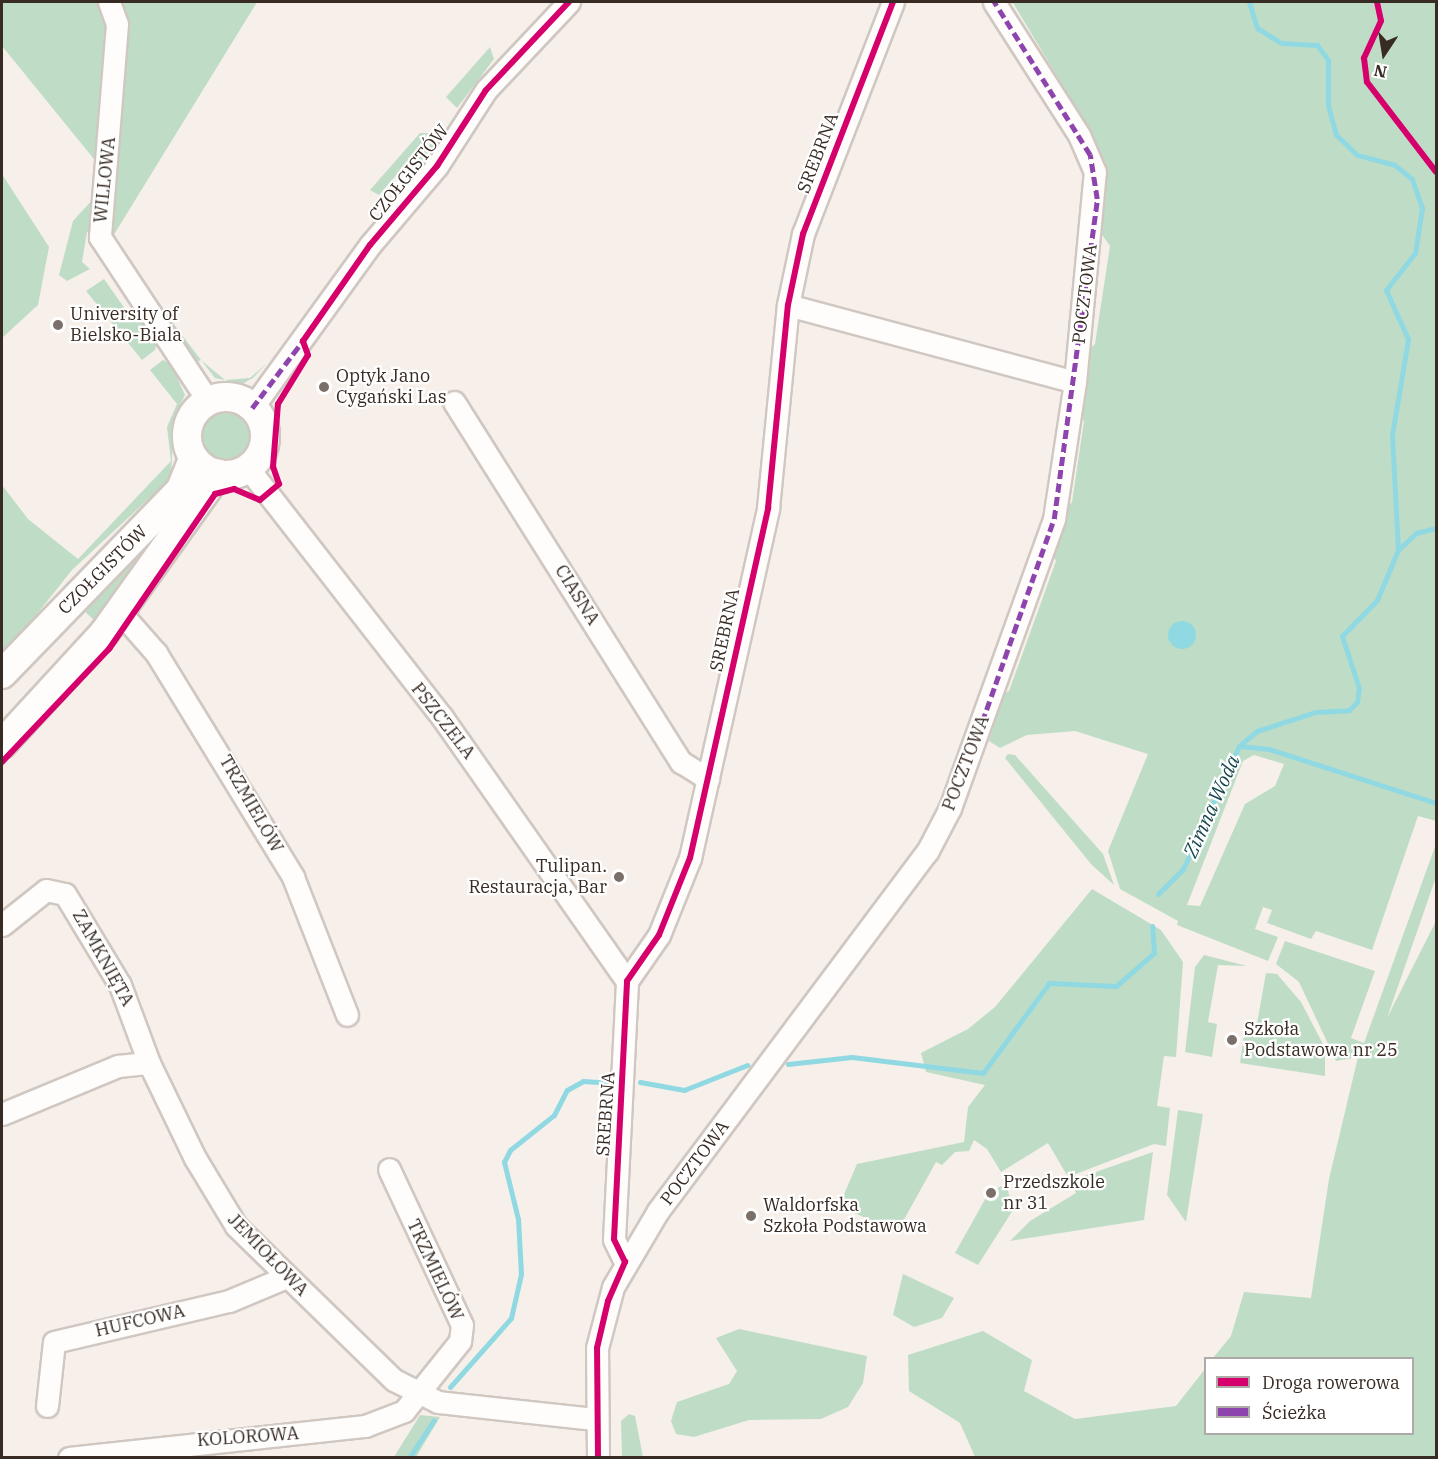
<!DOCTYPE html>
<html>
<head>
<meta charset="utf-8">
<style>
	body { margin:0 }
	#map { position:relative; width:1438px; height:1459px; overflow:hidden; background:#f7efea; font-family:"IBM Plex Serif",serif }
	div>[style] { position:absolute }
	[style*='--x'] { left:calc(var(--x)*1px); top:calc(var(--y)*1px); width:calc(var(--w)*1px); rotate:calc(var(--a)*1deg) }
	.green>* { inset:0; background:#bfddc6 }
	.round { border-radius:50% }
	.water>* { inset:0; background:#90d9e2 }
	.stream>* { height:5px; margin:-2.5px; padding:0 2.5px; transform-origin:2.5px; border-radius:2.5px; background:#90d9e2 }
	.roads { filter:drop-shadow(2px 0 #d0c7c1) drop-shadow(-2px 0 #d0c7c1) drop-shadow(0 2px #d0c7c1) drop-shadow(0 -2px #d0c7c1) }
	.street>* { height:21px; margin:-10.5px; padding:0 10.5px; transform-origin:10.5px; border-radius:10.5px; background:#fefdfc }
	.secondary>* { height:28px; margin:-14px; padding:0 14px; transform-origin:14px; border-radius:14px; background:#fefdfc }
	.secondary>.ring { margin:-14px; padding:0; box-sizing:content-box; background:none; border:28px solid #fefdfc; border-radius:50% }
	.quiet>* { height:4.5px; margin-top:-2.25px; transform-origin:0; background:repeating-linear-gradient(90deg,#8e44ad 0 9px,transparent 0 13.5px) }
	.cycleway>* { height:6px; margin:-3px; padding:0 3px; transform-origin:3px; border-radius:3px; background:#d6006c }
	.dots>* { width:16px; height:16px; translate:-50% -50%; box-sizing:border-box; border:3px solid #fff; border-radius:50% }
	span { translate:-50% -50%; white-space:nowrap; text-align:center; line-height:1.15; -webkit-text-stroke:4.5px #fff; paint-order:stroke }
	.street-label { font-size:18px; color:#382b23 }
	.poi-label { font-size:18px; color:#382b23 }
	.left { translate:0 -50%; text-align:left }
	.right { translate:-100% -50%; text-align:right }
	.water-label { font-size:20px; color:#16474e; font-style:italic }
	.frame { position:absolute; inset:0; border:3px solid #382b23; pointer-events:none }
	.legend { position:absolute; left:1204px; top:1357px; width:210px; height:78px; box-sizing:border-box; background:#fff; border:2px solid #afaaa7; margin:0; padding:8px 10px; list-style:none; font-size:18px; color:#382b23 }
	.legend li { display:flex; align-items:center; gap:12px; height:30px }
	.legend b { width:30px; border:2px solid #afaaa7 }
	.north { position:absolute; left:1354px; top:24px; width:60px; height:60px; -webkit-text-stroke:4px #fff; paint-order:stroke; rotate:192deg; font-size:16px; font-weight:700; line-height:24px; text-align:center; color:#382b23 }
	.north::after { content:''; display:block; margin:auto; width:21px; height:27px; background:#382b23; clip-path:polygon(50% 0,100% 100%,50% 72%,0 100%) }
</style>
</head>
<body>
<div id="map">
	<div class="green">
		<i style="clip-path:polygon(2px 2px,103px 2px,111px 15px,107px 132px,94px 230px,87px 232px,82px 262px,90px 269px,67px 281px,59px 275px,73px 221px,94px 198px,102px 169px,2px 46px)"></i>
		<i style="clip-path:polygon(113px 2px,257px 2px,110px 241px)"></i>
		<i style="clip-path:polygon(evenodd,1002px 2px,1436px 2px,1436px 821px,1418px 816px,1372px 950px,1316px 931px,1311px 939px,1267px 923px,1272px 910px,1263px 907px,1255px 929px,1278px 937px,1268px 961px,1177px 925px,1178px 921px,1120px 889px,1108px 851px,1148px 754px,1075px 731px,1027px 735px,1000px 748px,989px 741px,995px 722px,990px 720px,1000px 694px,1009px 691px,1056px 561px,1051px 551px,1062px 512px,1072px 502px,1084px 421px,1078px 409px,1085px 353px,1095px 344px,1110px 246px,1100px 232px,1104px 186px,1066px 103px,1066px 91px,1013px 3px,1005px 7px,1002px 2px,1254px 755px,1284px 764px,1275px 786px,1245px 804px,1200px 906px,1187px 905px,1243px 761px,1254px 755px)"></i>
		<i style="clip-path:polygon(490px 47px,494px 59px,457px 108px,446px 97px)"></i>
		<i style="clip-path:polygon(420px 133px,433px 133px,379px 195px,370px 190px)"></i>
		<i style="clip-path:polygon(440px 133px,444px 139px,425px 164px,418px 158px)"></i>
		<i style="clip-path:polygon(2px 174px,49px 247px,38px 305px,2px 338px)"></i>
		<i style="clip-path:polygon(104px 279px,128px 313px,138px 306px,158px 340px,155px 350px,142px 360px,86px 291px)"></i>
		<i style="clip-path:polygon(163px 310px,201px 360px,225px 380px,250px 378px,266px 364px,253px 378px,242px 384px,215px 378px,201px 360px,196px 362px)"></i>
		<i style="clip-path:polygon(163px 360px,181px 371px,176px 375px,185px 395px,174px 417px,171px 478px,72px 570px,2px 658px,2px 485px,28px 519px,78px 559px,171px 461px,167px 427px,177px 404px,150px 370px)"></i>
		<i class="round" style="left:203px;top:413px;width:46px;height:46px"></i>
		<i style="clip-path:polygon(168px 519px,97px 623px,80px 607px)"></i>
		<i style="clip-path:polygon(1008px 754px,1015px 755px,1103px 854px,1114px 885px,1091px 864px,1005px 758px)"></i>
		<i style="clip-path:polygon(1436px 844px,1436px 877px,1387px 1018px,1436px 921px,1436px 1457px,975px 1457px,960px 1423px,909px 1391px,908px 1355px,983px 1331px,1032px 1360px,1024px 1391px,1075px 1419px,1176px 1406px,1205px 1369px,1206px 1434px,1412px 1434px,1412px 1358px,1213px 1358px,1231px 1336px,1244px 1292px,1311px 1298px,1329px 1179px,1358px 1057px,1336px 1061px,1299px 982px,1276px 964px,1285px 941px,1375px 971px,1351px 1038px,1364px 1043px)"></i>
		<i style="clip-path:polygon(1092px 889px,1161px 930px,1183px 962px,1176px 1057px,1164px 1056px,1157px 1106px,1170px 1108px,1166px 1146px,1154px 1144px,1068px 1177px,1048px 1143px,1001px 1172px,987px 1149px,974px 1140px,969px 1151px,955px 1152px,942px 1165px,936px 1162px,897px 1232px,839px 1206px,857px 1164px,964px 1142px,968px 1107px,985px 1085px,926px 1072px,921px 1053px,968px 1029px,995px 1007px)"></i>
		<i style="clip-path:polygon(1204px 955px,1247px 966px,1218px 965px,1208px 1022px,1217px 1024px,1212px 1057px,1185px 1052px,1195px 967px)"></i>
		<i style="clip-path:polygon(1266px 973px,1277px 974px,1301px 1002px,1325px 1048px,1325px 1076px,1240px 1063px,1245px 1027px,1256px 1029px)"></i>
		<i style="clip-path:polygon(1178px 1110px,1203px 1114px,1186px 1222px,1167px 1195px)"></i>
		<i style="clip-path:polygon(1153px 1152px,1144px 1220px,1010px 1241px,1030px 1221px,1076px 1193px,1070px 1181px)"></i>
		<i style="clip-path:polygon(1006px 1183px,1013px 1210px,978px 1265px,955px 1253px,988px 1194px)"></i>
		<i style="clip-path:polygon(903px 1274px,954px 1298px,942px 1318px,914px 1327px,893px 1315px)"></i>
		<i style="clip-path:polygon(739px 1329px,867px 1356px,863px 1383px,848px 1407px,821px 1419px,749px 1420px,694px 1437px,676px 1434px,671px 1421px,677px 1402px,729px 1384px,737px 1371px,716px 1338px)"></i>
		<i style="clip-path:polygon(629px 1414px,635px 1416px,643px 1457px,622px 1457px,621px 1421px)"></i>
		<i style="clip-path:polygon(420px 1415px,440px 1417px,416px 1457px,394px 1457px)"></i>
	</div>
	<div class="water">
		<i class="round" style="left:1168px;top:621px;width:28px;height:28px"></i>
	</div>
	<div class="stream">
		<i style="--x:1398;--y:550;--w:25;--a:-43"></i>
		<i style="--x:1416;--y:533;--w:21;--a:-14"></i>
		<i style="--x:1240;--y:746;--w:29;--a:6"></i>
		<i style="--x:1269;--y:749;--w:176;--a:17.9"></i>
		<i style="--x:1158;--y:894;--w:35;--a:-45"></i>
		<i style="--x:1183;--y:869;--w:135;--a:-65.5"></i>
		<i style="--x:1239;--y:746;--w:23;--a:-40"></i>
		<i style="--x:1257;--y:731;--w:61;--a:-18.1"></i>
		<i style="--x:1315;--y:712;--w:34;--a:-3"></i>
		<i style="--x:1349;--y:710;--w:11;--a:-45"></i>
		<i style="--x:1357;--y:702;--w:14;--a:-82"></i>
		<i style="--x:1359;--y:688;--w:55;--a:-108.1"></i>
		<i style="--x:1342;--y:636;--w:50;--a:-45.8"></i>
		<i style="--x:1377;--y:600;--w:54;--a:-67.2"></i>
		<i style="--x:1398;--y:550;--w:115;--a:-93"></i>
		<i style="--x:1392;--y:435;--w:97;--a:-80.5"></i>
		<i style="--x:1408;--y:339;--w:54;--a:-114.2"></i>
		<i style="--x:1386;--y:290;--w:47;--a:-51.9"></i>
		<i style="--x:1415;--y:253;--w:46;--a:-81.2"></i>
		<i style="--x:1422;--y:208;--w:31;--a:-109"></i>
		<i style="--x:1412;--y:179;--w:22;--a:-141"></i>
		<i style="--x:1395;--y:165;--w:39;--a:-165"></i>
		<i style="--x:1357;--y:155;--w:29;--a:-136"></i>
		<i style="--x:1336;--y:135;--w:31;--a:-105"></i>
		<i style="--x:1328;--y:105;--w:45;--a:-90"></i>
		<i style="--x:1328;--y:60;--w:19;--a:-126"></i>
		<i style="--x:1317;--y:45;--w:36;--a:-177"></i>
		<i style="--x:1281;--y:43;--w:28;--a:-148"></i>
		<i style="--x:1257;--y:28;--w:27;--a:-107"></i>
		<i style="--x:788;--y:1064;--w:64;--a:-6.2"></i>
		<i style="--x:852;--y:1057;--w:132;--a:7"></i>
		<i style="--x:983;--y:1073;--w:112;--a:-53.7"></i>
		<i style="--x:1049;--y:983;--w:67;--a:2.6"></i>
		<i style="--x:1116;--y:986;--w:50;--a:-41"></i>
		<i style="--x:1154;--y:953;--w:27;--a:-94"></i>
		<i style="--x:640;--y:1082;--w:45;--a:10.3"></i>
		<i style="--x:684;--y:1090;--w:68;--a:-21.6"></i>
		<i style="--x:450;--y:1387;--w:92;--a:-48.5"></i>
		<i style="--x:511;--y:1318;--w:45;--a:-77.2"></i>
		<i style="--x:521;--y:1274;--w:55;--a:-93.1"></i>
		<i style="--x:518;--y:1219;--w:59;--a:-103.8"></i>
		<i style="--x:504;--y:1162;--w:13;--a:-63"></i>
		<i style="--x:510;--y:1150;--w:56;--a:-38.5"></i>
		<i style="--x:554;--y:1115;--w:28;--a:-63"></i>
		<i style="--x:567;--y:1090;--w:18;--a:-29"></i>
		<i style="--x:583;--y:1081;--w:30;--a:4"></i>
		<i style="--x:409;--y:1458;--w:45;--a:-56.7"></i>
	</div>
	<div class="roads">
		<div class="street">
			<i style="--x:109;--y:2;--w:23;--a:70"></i>
			<i style="--x:117;--y:24;--w:214;--a:94.6"></i>
			<i style="--x:100;--y:237;--w:196;--a:56.6"></i>
			<i style="--x:788;--y:305;--w:297;--a:15"></i>
			<i style="--x:454;--y:402;--w:426;--a:57.8"></i>
			<i style="--x:681;--y:762;--w:32;--a:32"></i>
			<i style="--x:252;--y:408;--w:201;--a:-54.1"></i>
			<i style="--x:370;--y:245;--w:104;--a:-49.7"></i>
			<i style="--x:437;--y:166;--w:90;--a:-57.2"></i>
			<i style="--x:486;--y:90;--w:121;--a:-46.7"></i>
			<i style="--x:248;--y:468;--w:316;--a:52.1"></i>
			<i style="--x:442;--y:717;--w:322;--a:55"></i>
			<i style="--x:120;--y:612;--w:55;--a:48.7"></i>
			<i style="--x:156;--y:653;--w:263;--a:58.5"></i>
			<i style="--x:293;--y:877;--w:148;--a:68.6"></i>
			<i style="--x:2;--y:925;--w:56;--a:-38.5"></i>
			<i style="--x:46;--y:890;--w:19;--a:12"></i>
			<i style="--x:65;--y:894;--w:106;--a:58.9"></i>
			<i style="--x:120;--y:985;--w:83;--a:69.6"></i>
			<i style="--x:2;--y:1114;--w:126;--a:-22.5"></i>
			<i style="--x:118;--y:1066;--w:31;--a:-6"></i>
			<i style="--x:149;--y:1063;--w:106;--a:64.2"></i>
			<i style="--x:195;--y:1158;--w:79;--a:58.9"></i>
			<i style="--x:236;--y:1226;--w:221;--a:44.3"></i>
			<i style="--x:394;--y:1380;--w:49;--a:26.6"></i>
			<i style="--x:438;--y:1402;--w:158;--a:6.2"></i>
			<i style="--x:625;--y:1262;--w:25;--a:-116"></i>
			<i style="--x:614;--y:1239;--w:258;--a:-87.1"></i>
			<i style="--x:627;--y:981;--w:56;--a:-55.2"></i>
			<i style="--x:659;--y:935;--w:83;--a:-68.1"></i>
			<i style="--x:690;--y:858;--w:359;--a:-77.4"></i>
			<i style="--x:768;--y:508;--w:204;--a:-84.4"></i>
			<i style="--x:788;--y:305;--w:73;--a:-78.1"></i>
			<i style="--x:803;--y:234;--w:249;--a:-68.8"></i>
			<i style="--x:47;--y:1406;--w:64;--a:-83.8"></i>
			<i style="--x:54;--y:1342;--w:180;--a:-13.2"></i>
			<i style="--x:229;--y:1301;--w:62;--a:-22.8"></i>
			<i style="--x:69;--y:1458;--w:298;--a:-6.2"></i>
			<i style="--x:365;--y:1426;--w:42;--a:-21"></i>
			<i style="--x:404;--y:1411;--w:90;--a:-51.3"></i>
			<i style="--x:460;--y:1341;--w:16;--a:-83"></i>
			<i style="--x:462;--y:1325;--w:172;--a:-115.1"></i>
			<i style="--x:598;--y:1458;--w:110;--a:-90.5"></i>
			<i style="--x:597;--y:1348;--w:63;--a:-75.3"></i>
			<i style="--x:613;--y:1287;--w:88;--a:-59.4"></i>
			<i style="--x:658;--y:1211;--w:449;--a:-53.2"></i>
			<i style="--x:927;--y:852;--w:50;--a:-62.4"></i>
			<i style="--x:950;--y:808;--w:307;--a:-70.2"></i>
			<i style="--x:1054;--y:519;--w:139;--a:-81.3"></i>
			<i style="--x:1075;--y:382;--w:211;--a:-84.6"></i>
			<i style="--x:1095;--y:172;--w:40;--a:-113.4"></i>
			<i style="--x:1079;--y:135;--w:158;--a:-122.6"></i>
		</div>
		<div class="secondary">
			<i class="ring" style="left:187px;top:397px;width:50px;height:50px"></i>
			<i style="--x:2;--y:674;--w:257;--a:-45.9"></i>
			<i style="--x:181;--y:489;--w:32;--a:-68"></i>
			<i style="--x:2;--y:744;--w:151;--a:-47.4"></i>
			<i style="--x:104;--y:633;--w:196;--a:-54.4"></i>
		</div>
	</div>
	<div class="quiet">
		<i style="--x:252;--y:408;--w:88;--a:-52.9"></i>
		<i style="--x:982;--y:722;--w:215;--a:-70.5"></i>
		<i style="--x:1054;--y:519;--w:323;--a:-82.3"></i>
		<i style="--x:1097;--y:199;--w:45;--a:-99"></i>
		<i style="--x:1090;--y:155;--w:181;--a:-122.1"></i>
	</div>
	<div class="cycleway">
		<i style="--x:1377;--y:2;--w:19;--a:78"></i>
		<i style="--x:1381;--y:21;--w:41;--a:114.7"></i>
		<i style="--x:1364;--y:58;--w:24;--a:83"></i>
		<i style="--x:1367;--y:82;--w:113;--a:52.5"></i>
		<i style="--x:2;--y:762;--w:156;--a:-46.6"></i>
		<i style="--x:109;--y:649;--w:188;--a:-55.6"></i>
		<i style="--x:215;--y:494;--w:20;--a:-15"></i>
		<i style="--x:234;--y:489;--w:28;--a:23"></i>
		<i style="--x:260;--y:500;--w:25;--a:-40"></i>
		<i style="--x:279;--y:484;--w:18;--a:-109"></i>
		<i style="--x:273;--y:467;--w:63;--a:-85.5"></i>
		<i style="--x:278;--y:404;--w:57;--a:-58.5"></i>
		<i style="--x:308;--y:355;--w:15;--a:-110"></i>
		<i style="--x:303;--y:341;--w:117;--a:-55.1"></i>
		<i style="--x:370;--y:245;--w:104;--a:-49.7"></i>
		<i style="--x:437;--y:166;--w:90;--a:-57.2"></i>
		<i style="--x:486;--y:90;--w:121;--a:-46.7"></i>
		<i style="--x:598;--y:1458;--w:110;--a:-90.5"></i>
		<i style="--x:597;--y:1348;--w:48;--a:-76.8"></i>
		<i style="--x:608;--y:1301;--w:43;--a:-66.4"></i>
		<i style="--x:625;--y:1262;--w:25;--a:-116"></i>
		<i style="--x:614;--y:1239;--w:258;--a:-87.1"></i>
		<i style="--x:627;--y:981;--w:56;--a:-55.2"></i>
		<i style="--x:659;--y:935;--w:83;--a:-68.1"></i>
		<i style="--x:690;--y:858;--w:359;--a:-77.4"></i>
		<i style="--x:768;--y:508;--w:204;--a:-84.4"></i>
		<i style="--x:788;--y:305;--w:73;--a:-78.1"></i>
		<i style="--x:803;--y:234;--w:249;--a:-68.8"></i>
	</div>
	<div class="dots">
		<i style="left:58px;top:325px;background:#7b7069"></i>
		<i style="left:324px;top:387px;background:#7b7069"></i>
		<i style="left:619px;top:877px;background:#7b7069"></i>
		<i style="left:1232px;top:1040px;background:#7b7069"></i>
		<i style="left:991px;top:1193px;background:#7b7069"></i>
		<i style="left:751px;top:1216px;background:#7b7069"></i>
	</div>
	<div class="street-label">
		<span style="left:818px;top:153px;rotate:-69deg">SREBRNA</span>
		<span style="left:409px;top:173px;rotate:-52deg">CZOŁGISTÓW</span>
		<span style="left:105px;top:180px;rotate:-84deg">WILLOWA</span>
		<span style="left:1085px;top:294px;rotate:-83deg">POCZTOWA</span>
		<span style="left:103px;top:570px;rotate:-45deg">CZOŁGISTÓW</span>
		<span style="left:577px;top:595px;rotate:58deg">CIASNA</span>
		<span style="left:725px;top:630px;rotate:-78deg">SREBRNA</span>
		<span style="left:443px;top:721px;rotate:52deg">PSZCZELA</span>
		<span style="left:966px;top:763px;rotate:-69deg">POCZTOWA</span>
		<span style="left:251px;top:804px;rotate:60deg">TRZMIELÓW</span>
		<span style="left:103px;top:958px;rotate:61deg">ZAMKNIĘTA</span>
		<span style="left:606px;top:1114px;rotate:-86deg">SREBRNA</span>
		<span style="left:695px;top:1163px;rotate:-53deg">POCZTOWA</span>
		<span style="left:268px;top:1255px;rotate:46deg">JEMIOŁOWA</span>
		<span style="left:435px;top:1270px;rotate:65deg">TRZMIELÓW</span>
		<span style="left:140px;top:1321px;rotate:-13deg">HUFCOWA</span>
		<span style="left:248px;top:1437px;rotate:-4deg">KOLOROWA</span>
	</div>
	<div class="poi-label">
		<span class="left" style="left:70px;top:325px">University of<br>Bielsko-Biala</span>
		<span class="left" style="left:336px;top:387px">Optyk Jano<br>Cygański Las</span>
		<span class="right" style="left:607px;top:877px">Tulipan.<br>Restauracja, Bar</span>
		<span class="left" style="left:1244px;top:1040px">Szkoła<br>Podstawowa nr 25</span>
		<span class="left" style="left:1003px;top:1193px">Przedszkole<br>nr 31</span>
		<span class="left" style="left:763px;top:1216px">Waldorfska<br>Szkoła Podstawowa</span>
	</div>
	<div class="water-label">
		<span style="left:1211px;top:806px;rotate:-66deg">Zimna Woda</span>
	</div>
	<div class="frame"></div>
	<ul class="legend">
	<li><b style="height:8px;background:#d6006c"></b>Droga rowerowa</li>
	<li><b style="height:8px;background:#8e44ad"></b>Ścieżka</li>
	</ul>
	<div class="north">N</div>
</div>
</body>
</html>
